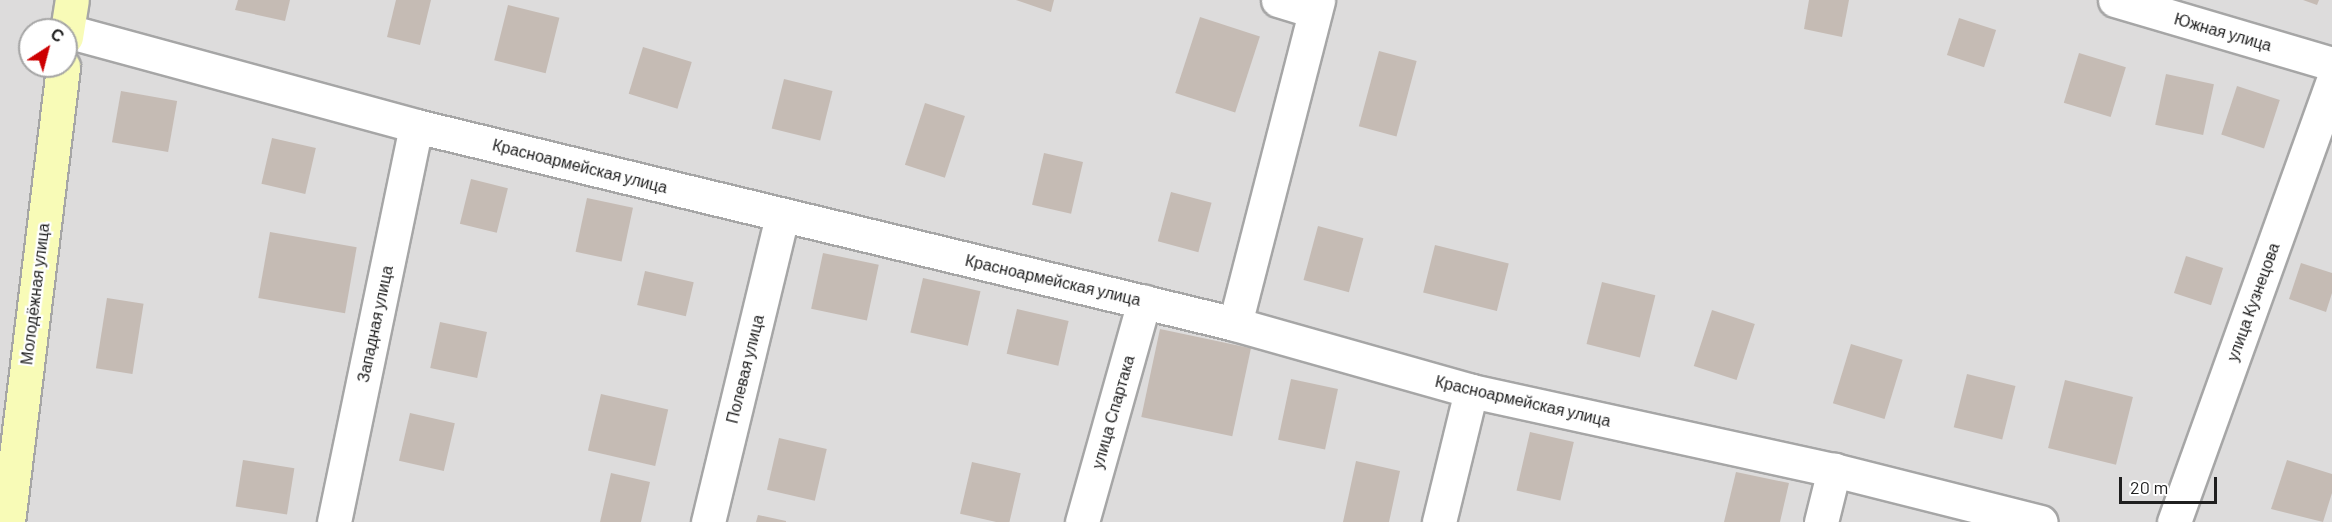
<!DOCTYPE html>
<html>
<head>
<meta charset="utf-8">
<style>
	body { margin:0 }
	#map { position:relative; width:2332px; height:522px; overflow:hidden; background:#f0ece5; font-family:Barlow,sans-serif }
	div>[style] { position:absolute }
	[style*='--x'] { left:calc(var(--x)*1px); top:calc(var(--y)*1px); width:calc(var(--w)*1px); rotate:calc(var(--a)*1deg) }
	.residential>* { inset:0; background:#dddcdc }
	.building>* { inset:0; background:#c5bbb4; transform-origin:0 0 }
	.roads { filter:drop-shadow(2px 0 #a6a6a6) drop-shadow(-2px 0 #a6a6a6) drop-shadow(0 2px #a6a6a6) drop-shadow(0 -2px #a6a6a6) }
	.street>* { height:33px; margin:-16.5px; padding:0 16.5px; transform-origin:16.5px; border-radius:16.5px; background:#fff }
	.secondary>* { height:33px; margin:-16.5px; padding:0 16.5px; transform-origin:16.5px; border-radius:16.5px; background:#f8fbb7 }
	span { translate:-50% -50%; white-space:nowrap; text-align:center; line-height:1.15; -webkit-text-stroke:4.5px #fff; paint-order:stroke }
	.street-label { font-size:16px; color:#1f1f1f }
	.north { position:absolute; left:18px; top:18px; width:60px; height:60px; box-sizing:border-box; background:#fff; border:2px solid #a5a5a5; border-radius:50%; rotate:36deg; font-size:16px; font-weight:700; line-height:24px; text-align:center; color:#1f1f1f }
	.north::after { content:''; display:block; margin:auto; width:21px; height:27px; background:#cd0002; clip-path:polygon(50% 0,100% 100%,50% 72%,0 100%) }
	.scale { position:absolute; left:2119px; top:477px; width:98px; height:27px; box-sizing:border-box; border:3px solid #1f1f1f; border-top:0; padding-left:8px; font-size:18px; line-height:21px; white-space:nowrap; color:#1f1f1f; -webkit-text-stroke:4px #fff; paint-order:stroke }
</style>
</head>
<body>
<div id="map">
	<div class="residential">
		<i style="clip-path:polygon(evenodd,0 0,2332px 0,2332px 522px,0 522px,0 0,30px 30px,66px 30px,66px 66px,30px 66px,30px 30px)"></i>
	</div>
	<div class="building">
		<i style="clip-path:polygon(238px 0,290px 0,285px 21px,235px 10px)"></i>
		<i style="clip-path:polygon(396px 0,431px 0,420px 45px,387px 37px)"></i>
		<i style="clip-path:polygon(1016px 0,1054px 0,1051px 12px)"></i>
		<i style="clip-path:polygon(1809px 0,1849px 0,1842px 37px,1804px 29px)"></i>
		<i style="clip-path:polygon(2303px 0,2319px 0,2317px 5px)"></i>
		<i style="left:508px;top:5px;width:53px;height:57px;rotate:14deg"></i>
		<i style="left:1200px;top:17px;width:63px;height:80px;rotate:18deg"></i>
		<i style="left:1959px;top:18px;width:39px;height:39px;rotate:18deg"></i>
		<i style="left:643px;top:47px;width:51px;height:49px;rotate:17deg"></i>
		<i style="left:1379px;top:51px;width:39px;height:78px;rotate:15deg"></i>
		<i style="left:2079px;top:53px;width:49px;height:52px;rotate:17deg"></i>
		<i style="left:2166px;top:74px;width:49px;height:52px;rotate:12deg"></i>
		<i style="left:784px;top:79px;width:50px;height:51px;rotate:14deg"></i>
		<i style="left:2237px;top:86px;width:45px;height:51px;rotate:18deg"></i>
		<i style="left:121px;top:91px;width:57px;height:52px;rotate:10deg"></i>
		<i style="left:925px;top:103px;width:42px;height:65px;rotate:18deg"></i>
		<i style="left:272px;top:138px;width:45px;height:47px;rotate:13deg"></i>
		<i style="left:1044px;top:153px;width:40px;height:53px;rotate:13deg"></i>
		<i style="left:471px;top:179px;width:38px;height:46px;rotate:14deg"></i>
		<i style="left:1171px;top:192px;width:42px;height:51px;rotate:15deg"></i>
		<i style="left:587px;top:198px;width:47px;height:55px;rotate:12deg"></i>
		<i style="left:1318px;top:226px;width:47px;height:56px;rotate:15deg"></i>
		<i style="left:270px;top:232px;width:88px;height:67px;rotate:10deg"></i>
		<i style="left:1435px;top:245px;width:76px;height:49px;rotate:14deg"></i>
		<i style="left:823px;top:253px;width:57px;height:57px;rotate:12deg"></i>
		<i style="left:2186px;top:256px;width:39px;height:39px;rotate:18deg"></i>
		<i style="clip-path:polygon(2301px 263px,2332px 273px,2332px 293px,2326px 312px,2289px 299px)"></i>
		<i style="left:645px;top:271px;width:50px;height:35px;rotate:13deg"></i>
		<i style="left:923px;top:278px;width:59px;height:56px;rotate:13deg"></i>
		<i style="left:1602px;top:282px;width:55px;height:64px;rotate:14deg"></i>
		<i style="left:107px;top:298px;width:37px;height:71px;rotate:9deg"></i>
		<i style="left:1017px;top:309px;width:53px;height:46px;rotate:13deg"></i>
		<i style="left:1712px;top:310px;width:45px;height:59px;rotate:18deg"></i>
		<i style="left:440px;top:322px;width:48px;height:47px;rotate:12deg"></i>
		<i style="left:1160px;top:329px;width:93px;height:90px;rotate:12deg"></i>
		<i style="left:1851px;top:344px;width:54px;height:62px;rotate:17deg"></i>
		<i style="left:1967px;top:374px;width:50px;height:55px;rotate:14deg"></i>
		<i style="left:1291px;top:379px;width:48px;height:62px;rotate:12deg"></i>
		<i style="left:2065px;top:380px;width:70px;height:70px;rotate:14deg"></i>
		<i style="left:601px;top:394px;width:69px;height:58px;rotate:13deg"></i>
		<i style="left:410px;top:413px;width:46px;height:49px;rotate:13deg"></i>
		<i style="left:1530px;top:432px;width:45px;height:60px;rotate:13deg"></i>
		<i style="left:779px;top:438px;width:49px;height:53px;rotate:13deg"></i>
		<i style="left:243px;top:460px;width:52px;height:47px;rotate:9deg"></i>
		<i style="clip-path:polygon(2287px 460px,2332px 474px,2332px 493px,2323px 522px,2271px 509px)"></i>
		<i style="clip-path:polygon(1356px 461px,1400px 471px,1389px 522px,1343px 522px)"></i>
		<i style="left:972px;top:462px;width:50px;height:53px;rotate:13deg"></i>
		<i style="clip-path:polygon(1736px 472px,1789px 483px,1780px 522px,1724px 522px)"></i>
		<i style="clip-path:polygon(611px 473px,650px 482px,641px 522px,600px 522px)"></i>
		<i style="clip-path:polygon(758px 515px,786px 521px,786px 522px,756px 522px)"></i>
	</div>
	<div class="roads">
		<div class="street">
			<i style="--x:1278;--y:0;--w:38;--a:17"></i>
			<i style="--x:2115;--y:0;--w:226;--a:16.4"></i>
			<i style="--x:67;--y:31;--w:362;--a:15.2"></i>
			<i style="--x:416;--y:126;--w:843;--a:13.59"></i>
			<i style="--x:1235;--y:324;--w:245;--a:15.8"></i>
			<i style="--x:1471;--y:391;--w:371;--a:12.3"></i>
			<i style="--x:1834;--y:470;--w:213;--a:14.1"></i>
			<i style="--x:1235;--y:324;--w:334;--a:-75.6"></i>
			<i style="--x:334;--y:522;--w:404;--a:-78.3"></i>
			<i style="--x:708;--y:522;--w:315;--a:-76.4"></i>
			<i style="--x:1082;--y:522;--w:229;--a:-74.3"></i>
			<i style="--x:1439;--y:522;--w:135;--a:-76.3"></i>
			<i style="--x:1821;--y:522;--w:54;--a:-76"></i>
			<i style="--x:2174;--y:522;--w:467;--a:-70.2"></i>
		</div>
		<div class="secondary">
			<i style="--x:66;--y:37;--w:37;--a:-81"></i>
			<i style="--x:8;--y:522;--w:459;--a:-83.1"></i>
		</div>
	</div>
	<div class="street-label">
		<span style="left:2223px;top:32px;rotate:16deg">Южная улица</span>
		<span style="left:580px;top:166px;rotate:14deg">Красноармейская улица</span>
		<span style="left:1053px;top:280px;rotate:13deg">Красноармейская улица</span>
		<span style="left:35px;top:294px;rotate:-83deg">Молодёжная улица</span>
		<span style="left:2253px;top:302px;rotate:-70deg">улица Кузнецова</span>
		<span style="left:375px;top:324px;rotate:-78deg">Западная улица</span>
		<span style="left:745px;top:369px;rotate:-76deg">Полевая улица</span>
		<span style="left:1523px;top:401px;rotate:13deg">Красноармейская улица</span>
		<span style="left:1113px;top:412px;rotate:-74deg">улица Спартака</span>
	</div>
	<div class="north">С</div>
	<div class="scale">20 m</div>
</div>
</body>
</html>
